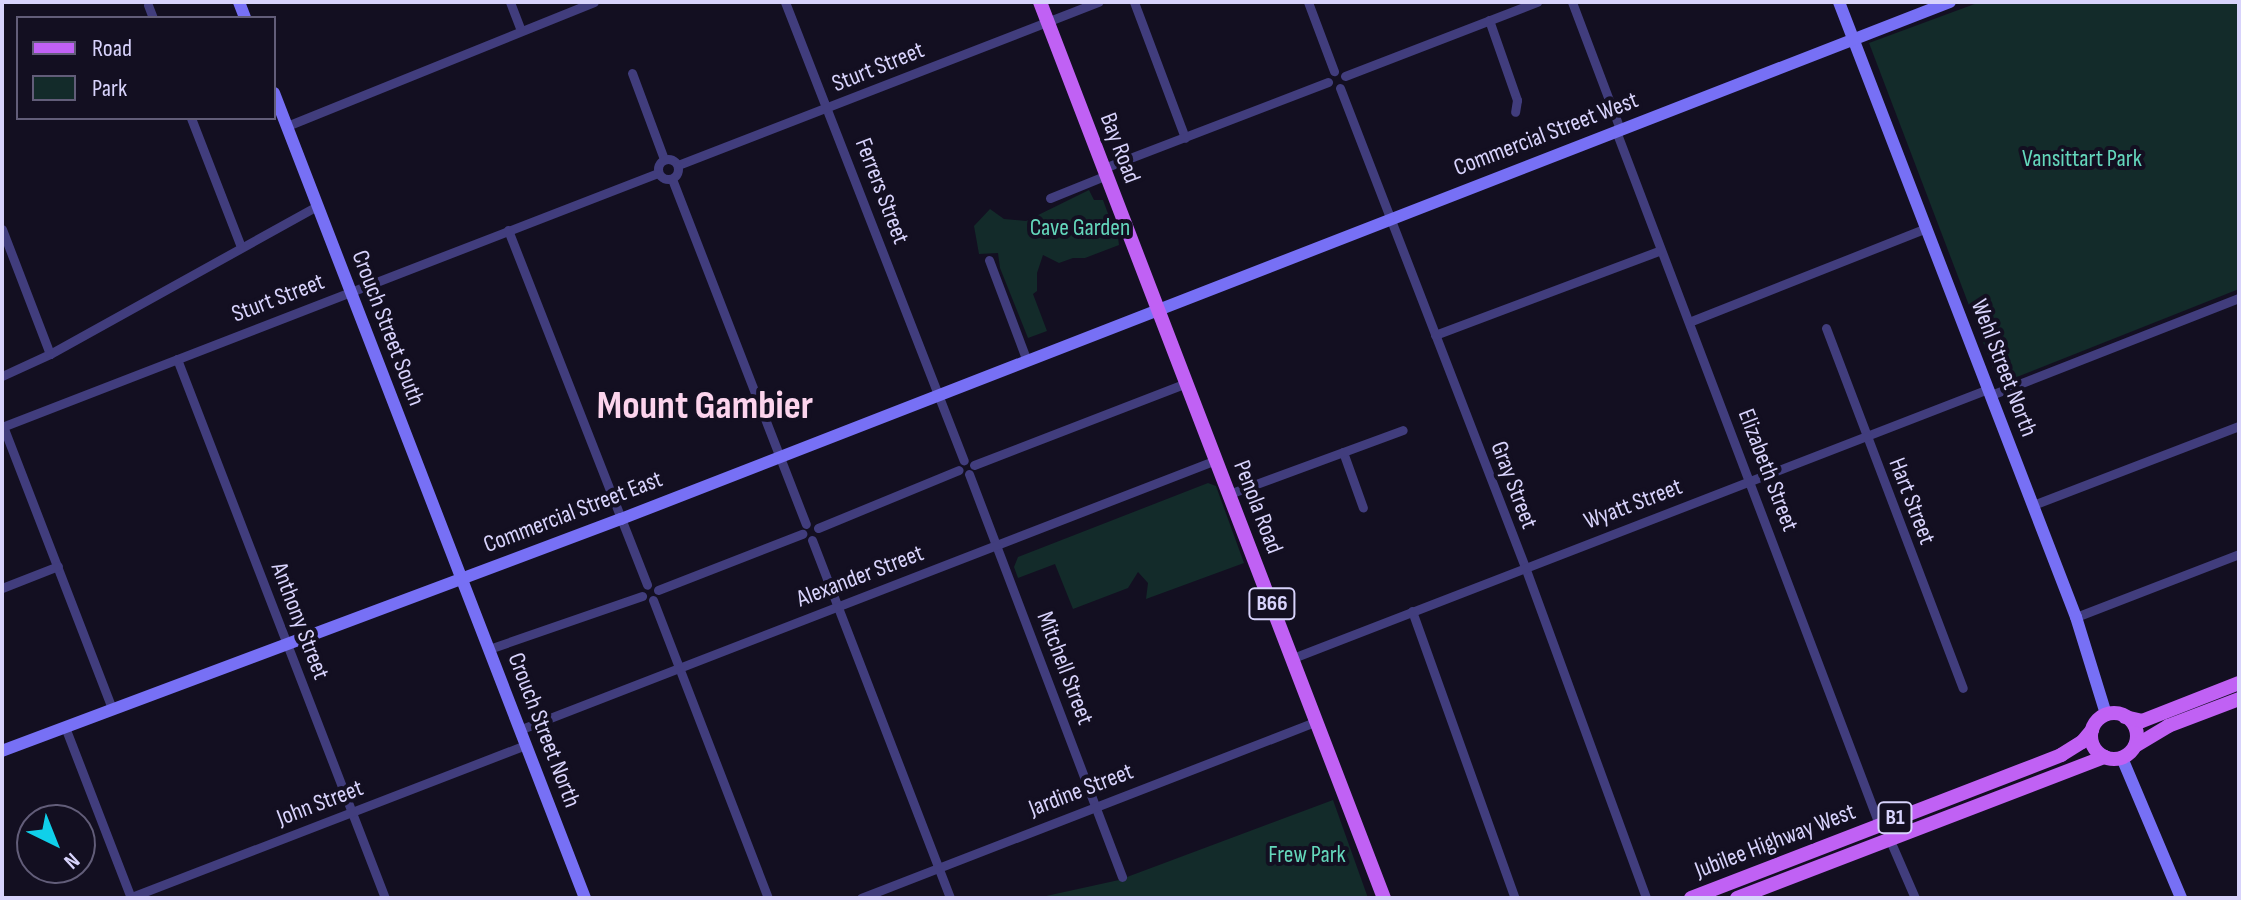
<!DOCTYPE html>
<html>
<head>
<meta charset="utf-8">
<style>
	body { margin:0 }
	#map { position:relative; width:2241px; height:900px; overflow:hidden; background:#130f21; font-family:"Sofia Sans Condensed",sans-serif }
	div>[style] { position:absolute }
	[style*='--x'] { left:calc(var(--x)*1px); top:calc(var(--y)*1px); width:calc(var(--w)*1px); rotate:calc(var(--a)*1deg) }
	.green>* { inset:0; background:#132b2a }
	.street>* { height:9px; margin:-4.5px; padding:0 4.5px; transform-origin:4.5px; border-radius:4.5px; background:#413d7d }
	.street>.ring { margin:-4.5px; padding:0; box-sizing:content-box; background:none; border:9px solid #413d7d; border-radius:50% }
	.secondary>* { height:12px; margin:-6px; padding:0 6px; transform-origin:6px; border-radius:6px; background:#7770f5 }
	.primary>* { height:14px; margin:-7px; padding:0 7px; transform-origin:7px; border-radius:7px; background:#c061f4 }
	.primary>.ring { margin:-7px; padding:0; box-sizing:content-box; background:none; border:14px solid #c061f4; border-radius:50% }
	span { translate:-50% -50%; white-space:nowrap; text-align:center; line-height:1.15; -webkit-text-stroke:8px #130f21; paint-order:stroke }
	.shield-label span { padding:2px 6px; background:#130f21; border:2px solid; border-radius:6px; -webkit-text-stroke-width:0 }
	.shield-label { font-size:22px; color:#d8d3fc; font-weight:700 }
	.street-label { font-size:24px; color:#d8d3fc }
	.park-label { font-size:24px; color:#64d7bc }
	.town-label { font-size:40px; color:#fcd4ed; font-weight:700 }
	.frame { position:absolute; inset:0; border:4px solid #d8d3fc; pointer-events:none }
	.legend { position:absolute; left:16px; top:16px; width:260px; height:104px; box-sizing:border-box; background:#130f21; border:2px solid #625d79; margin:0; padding:10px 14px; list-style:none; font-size:24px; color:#d8d3fc }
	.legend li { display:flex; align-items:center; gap:16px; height:40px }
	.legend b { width:40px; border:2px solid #625d79 }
	.north { position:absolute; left:16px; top:804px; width:80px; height:80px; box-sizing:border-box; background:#130f21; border:2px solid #625d79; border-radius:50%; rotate:137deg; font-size:22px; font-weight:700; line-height:32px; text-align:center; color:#d8d3fc }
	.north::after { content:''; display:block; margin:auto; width:28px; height:36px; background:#10d0ea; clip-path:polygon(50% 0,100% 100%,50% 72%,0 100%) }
</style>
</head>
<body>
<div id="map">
	<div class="green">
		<i style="clip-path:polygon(1980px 2px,2236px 2px,2239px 11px,2239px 289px,1999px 384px,1869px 43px)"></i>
		<i style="clip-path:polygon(1089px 190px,1094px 200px,1103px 200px,1114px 230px,1110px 235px,1118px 237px,1119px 245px,1085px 258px,1073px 258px,1059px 263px,1043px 255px,1037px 273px,1037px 291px,1033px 294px,1047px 331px,1028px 338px,1000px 268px,998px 253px,979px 254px,974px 226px,990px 209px,1004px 219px,1026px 221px)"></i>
		<i style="clip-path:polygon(1208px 483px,1216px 486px,1244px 563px,1146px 599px,1148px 583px,1138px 572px,1128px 588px,1073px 609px,1055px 564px,1018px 578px,1014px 567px,1018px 557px)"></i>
		<i style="clip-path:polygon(1333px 800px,1368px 898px,1037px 898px,1119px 880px)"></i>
	</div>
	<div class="street">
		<i style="--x:510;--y:2;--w:30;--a:69"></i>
		<i style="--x:785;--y:2;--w:492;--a:68.7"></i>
		<i style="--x:1134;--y:2;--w:145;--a:69.4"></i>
		<i style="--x:1308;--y:2;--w:74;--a:69.4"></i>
		<i style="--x:1572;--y:2;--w:136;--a:69.3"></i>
		<i style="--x:148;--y:5;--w:14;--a:69"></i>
		<i style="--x:1489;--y:20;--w:85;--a:70.7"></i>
		<i style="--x:1517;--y:100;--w:12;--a:99"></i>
		<i style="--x:632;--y:73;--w:92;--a:69.6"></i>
		<i style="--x:1345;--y:76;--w:206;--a:-21.1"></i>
		<i style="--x:1340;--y:88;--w:513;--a:68.88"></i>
		<i style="--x:1525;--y:567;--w:352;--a:69.9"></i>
		<i style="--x:191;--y:118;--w:138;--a:68.8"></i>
		<i style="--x:287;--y:126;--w:331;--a:-22"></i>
		<i style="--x:1616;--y:131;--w:741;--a:69.22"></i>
		<i class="ring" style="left:658px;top:159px;width:11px;height:11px"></i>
		<i style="--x:678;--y:165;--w:451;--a:-21.2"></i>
		<i style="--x:1104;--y:168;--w:240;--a:-21"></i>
		<i style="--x:672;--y:179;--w:370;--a:68.8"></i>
		<i style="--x:1050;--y:198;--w:61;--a:-22"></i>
		<i style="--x:2;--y:229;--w:134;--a:69"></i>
		<i style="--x:508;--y:230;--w:381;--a:68.6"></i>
		<i style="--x:989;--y:260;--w:108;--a:69.4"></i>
		<i style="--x:1689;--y:322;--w:256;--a:-21.6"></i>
		<i style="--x:1826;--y:328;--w:385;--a:69.2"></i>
		<i style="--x:1435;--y:335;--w:241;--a:-20.6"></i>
		<i style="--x:177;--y:359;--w:578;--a:68.9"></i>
		<i style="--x:2;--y:376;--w:53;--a:-24.6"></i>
		<i style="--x:50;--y:354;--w:305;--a:-29"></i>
		<i style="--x:1991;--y:395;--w:266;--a:-21.4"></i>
		<i style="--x:3;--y:426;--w:302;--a:68.9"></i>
		<i style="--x:2;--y:427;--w:703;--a:-21.17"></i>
		<i style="--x:1343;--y:452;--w:59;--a:70.3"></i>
		<i style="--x:974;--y:465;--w:227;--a:-21.1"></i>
		<i style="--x:969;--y:474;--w:431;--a:69.2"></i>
		<i style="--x:1229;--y:494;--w:185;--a:-20.2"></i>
		<i style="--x:2033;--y:505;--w:221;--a:-21"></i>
		<i style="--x:818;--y:528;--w:152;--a:-22.4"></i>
		<i style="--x:812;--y:540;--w:384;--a:68.9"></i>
		<i style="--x:2;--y:588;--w:60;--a:-21.4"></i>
		<i style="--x:658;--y:590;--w:155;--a:-21.3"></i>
		<i style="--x:653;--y:600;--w:319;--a:68.9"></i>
		<i style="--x:1412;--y:611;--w:305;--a:70.3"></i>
		<i style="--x:2076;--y:617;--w:175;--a:-21.1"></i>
		<i style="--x:489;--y:649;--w:162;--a:-19.1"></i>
		<i style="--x:1293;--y:658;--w:745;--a:-21.16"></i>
		<i style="--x:65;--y:727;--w:183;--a:68.9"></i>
		<i style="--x:519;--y:730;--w:747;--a:-21.18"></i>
		<i style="--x:1889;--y:838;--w:65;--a:66.6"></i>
		<i style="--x:129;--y:898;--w:425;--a:-21.1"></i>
		<i style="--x:861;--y:898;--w:489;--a:-21.2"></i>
	</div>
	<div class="secondary">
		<i style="--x:239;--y:2;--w:17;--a:69"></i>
		<i style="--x:1839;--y:2;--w:659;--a:68.93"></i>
		<i style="--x:2076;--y:617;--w:102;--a:72.8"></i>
		<i style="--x:274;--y:93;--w:863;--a:68.88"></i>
		<i style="--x:2;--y:751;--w:661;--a:-20.55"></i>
		<i style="--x:621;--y:519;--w:1426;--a:-21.26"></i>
		<i style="--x:2122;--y:758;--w:152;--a:67.1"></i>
	</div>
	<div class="primary">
		<i style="--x:1040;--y:2;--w:960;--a:69"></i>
		<i class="ring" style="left:2091px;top:713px;width:32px;height:32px"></i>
		<i style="--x:2125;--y:717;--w:17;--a:13"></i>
		<i style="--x:2142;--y:721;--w:104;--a:-21.4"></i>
		<i style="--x:2135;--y:746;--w:39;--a:-31"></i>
		<i style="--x:2168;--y:726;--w:76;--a:-20.8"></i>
		<i style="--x:1691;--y:898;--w:397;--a:-21.1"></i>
		<i style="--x:2061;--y:755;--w:25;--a:-32"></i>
		<i style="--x:2082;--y:742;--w:16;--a:-50"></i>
		<i style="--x:1737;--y:898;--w:394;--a:-21"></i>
	</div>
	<div class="shield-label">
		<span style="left:1272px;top:604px">B66</span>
		<span style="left:1895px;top:818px">B1</span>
	</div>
	<div class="street-label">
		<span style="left:878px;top:67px;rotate:-22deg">Sturt Street</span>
		<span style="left:1546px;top:134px;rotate:-21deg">Commercial Street West</span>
		<span style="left:1120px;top:148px;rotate:69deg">Bay Road</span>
		<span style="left:882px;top:191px;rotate:69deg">Ferrers Street</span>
		<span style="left:278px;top:298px;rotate:-21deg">Sturt Street</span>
		<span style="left:388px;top:328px;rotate:69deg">Crouch Street South</span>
		<span style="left:2004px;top:368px;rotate:69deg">Wehl Street North</span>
		<span style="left:1768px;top:470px;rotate:69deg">Elizabeth Street</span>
		<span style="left:1514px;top:485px;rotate:69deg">Gray Street</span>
		<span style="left:1912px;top:501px;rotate:69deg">Hart Street</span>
		<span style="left:1633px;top:504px;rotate:-21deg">Wyatt Street</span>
		<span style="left:1258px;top:507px;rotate:69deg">Penola Road</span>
		<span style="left:573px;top:512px;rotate:-21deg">Commercial Street East</span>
		<span style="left:860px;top:576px;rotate:-21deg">Alexander Street</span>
		<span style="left:300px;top:621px;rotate:69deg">Anthony Street</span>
		<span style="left:1065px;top:668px;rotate:69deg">Mitchell Street</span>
		<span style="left:544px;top:730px;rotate:69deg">Crouch Street North</span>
		<span style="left:1081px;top:790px;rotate:-21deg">Jardine Street</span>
		<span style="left:320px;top:803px;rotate:-21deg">John Street</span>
		<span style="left:1775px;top:841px;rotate:-21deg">Jubilee Highway West</span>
	</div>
	<div class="park-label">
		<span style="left:2082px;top:159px">Vansittart Park</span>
		<span style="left:1080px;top:228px">Cave Garden</span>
		<span style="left:1307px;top:855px">Frew Park</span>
	</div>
	<div class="town-label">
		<span style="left:705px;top:406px">Mount Gambier</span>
	</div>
	<div class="frame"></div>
	<ul class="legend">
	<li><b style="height:10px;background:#c061f4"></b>Road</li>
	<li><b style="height:22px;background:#132b2a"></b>Park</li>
	</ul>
	<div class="north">N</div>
</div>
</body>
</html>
